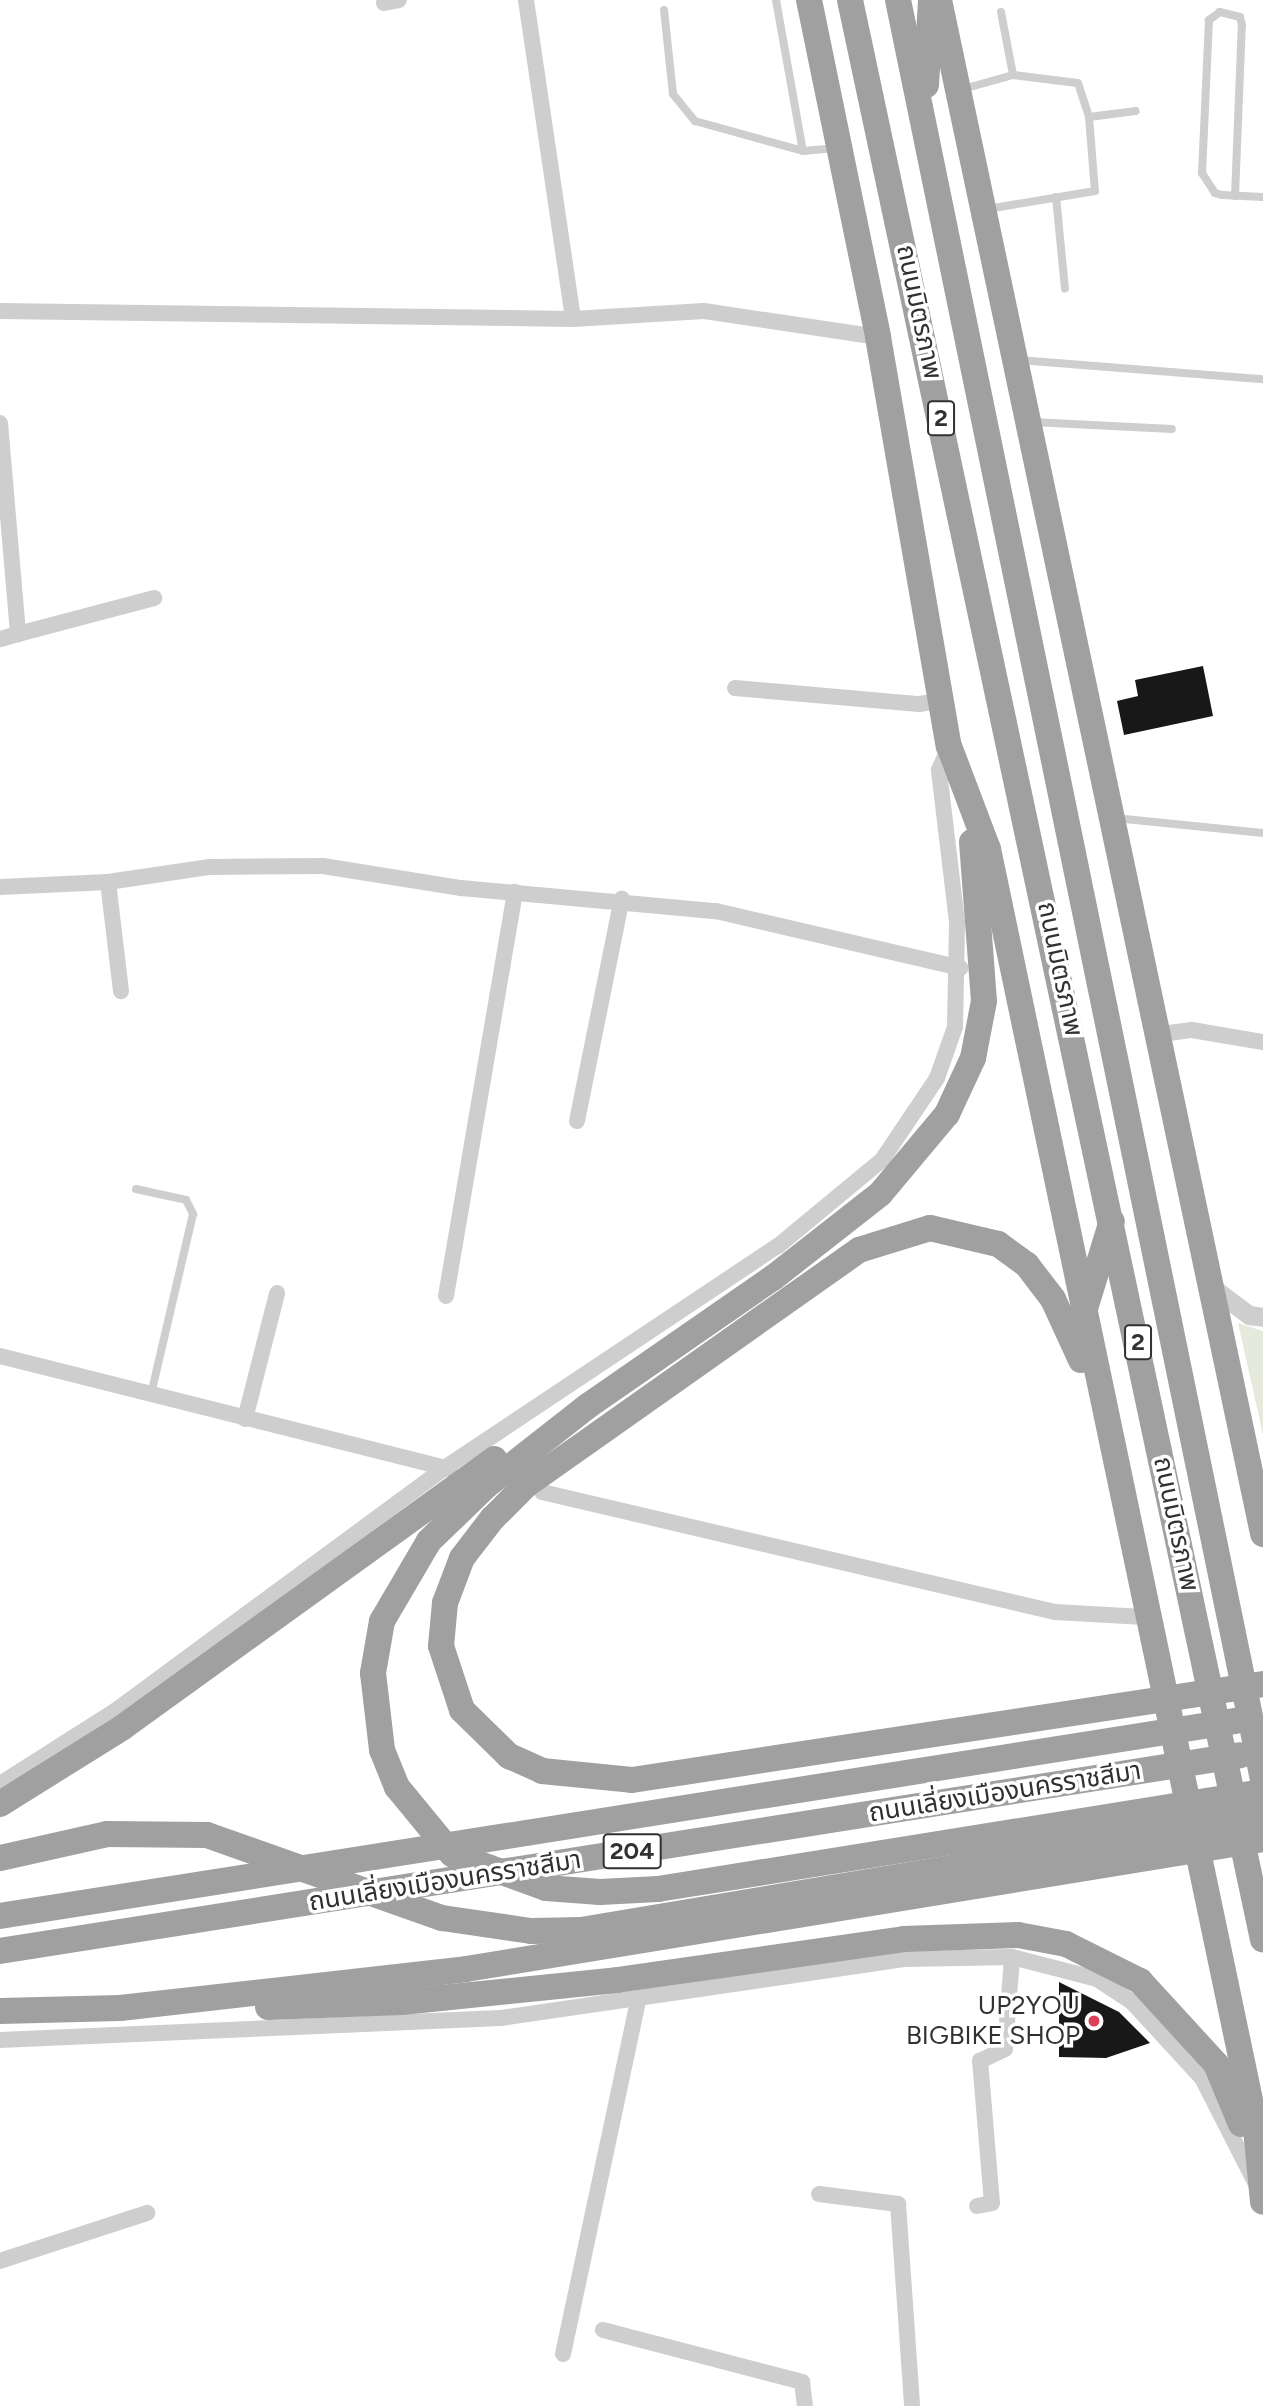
<!DOCTYPE html>
<html>
<head>
<meta charset="utf-8">
<style>
	body { margin:0 }
	#map { position:relative; width:1263px; height:2406px; overflow:hidden; background:#fff; font-family:Figtree,"Noto Sans Thai",sans-serif }
	div>[style] { position:absolute }
	[style*='--x'] { left:calc(var(--x)*1px); top:calc(var(--y)*1px); width:calc(var(--w)*1px); rotate:calc(var(--a)*1deg) }
	.green>* { inset:0; background:#e5eadd }
	.building>* { inset:0; background:#181818 }
	.service>* { height:8px; margin:-4px; padding:0 4px; transform-origin:4px; border-radius:4px; background:#cecece }
	.minor>* { height:16px; margin:-8px; padding:0 8px; transform-origin:8px; border-radius:8px; background:#cecece }
	.tertiary>* { height:19px; margin:-9.5px; padding:0 9.5px; transform-origin:9.5px; border-radius:9.5px; background:#cecece }
	.trunk>* { height:26px; margin:-13px; padding:0 13px; transform-origin:13px; border-radius:13px; background:#a0a0a0 }
	.dots>* { width:19px; height:19px; translate:-50% -50%; box-sizing:border-box; border:4px solid #fff; border-radius:50% }
	span { translate:-50% -50%; white-space:nowrap; text-align:center; line-height:1.15; -webkit-text-stroke:7px #fff; paint-order:stroke }
	.shield-label span { padding:2px 5px; background:#fff; border:2px solid; border-radius:5px; -webkit-text-stroke-width:0 }
	.shield-label { font-size:24px; color:#313131; font-weight:700 }
	.street-label { font-size:26px; color:#313131 }
	.poi-label { font-size:26px; color:#313131 }
	.right { translate:-100% -50%; text-align:right }
</style>
</head>
<body>
<div id="map">
	<div class="green">
		<i style="clip-path:polygon(1238px 1323px,1263px 1331px,1263px 1435px)"></i>
	</div>
	<div class="building">
		<i style="clip-path:polygon(1203px 666px,1213px 716px,1124px 735px,1117px 701px,1138px 696px,1135px 680px)"></i>
		<i style="clip-path:polygon(1059px 1982px,1119px 2012px,1150px 2043px,1106px 2058px,1059px 2057px)"></i>
	</div>
	<div class="service">
		<i style="--x:776;--y:0;--w:153;--a:79.9"></i>
		<i style="--x:664;--y:10;--w:84;--a:83.9"></i>
		<i style="--x:673;--y:94;--w:35;--a:51"></i>
		<i style="--x:695;--y:121;--w:112;--a:15.5"></i>
		<i style="--x:803;--y:151;--w:33;--a:-5"></i>
		<i style="--x:1001;--y:12;--w:64;--a:79.2"></i>
		<i style="--x:963;--y:89;--w:52;--a:-15.6"></i>
		<i style="--x:1013;--y:75;--w:65;--a:7"></i>
		<i style="--x:1078;--y:83;--w:36;--a:72"></i>
		<i style="--x:1089;--y:117;--w:74;--a:85.4"></i>
		<i style="--x:1095;--y:191;--w:109;--a:170.5"></i>
		<i style="--x:1089;--y:117;--w:47;--a:-7.3"></i>
		<i style="--x:1235;--y:196;--w:171;--a:-87.7"></i>
		<i style="--x:1242;--y:25;--w:8;--a:-104"></i>
		<i style="--x:1240;--y:17;--w:21;--a:-166"></i>
		<i style="--x:1220;--y:12;--w:14;--a:144"></i>
		<i style="--x:1209;--y:20;--w:153;--a:92.6"></i>
		<i style="--x:1202;--y:173;--w:24;--a:57"></i>
		<i style="--x:1215;--y:193;--w:7;--a:16"></i>
		<i style="--x:1222;--y:195;--w:41;--a:2.8"></i>
		<i style="--x:1056;--y:197;--w:92;--a:84.4"></i>
		<i style="--x:1019;--y:360;--w:245;--a:4.5"></i>
		<i style="--x:1032;--y:422;--w:140;--a:2.9"></i>
		<i style="--x:1115;--y:818;--w:149;--a:5.8"></i>
		<i style="--x:136;--y:1189;--w:51;--a:12.4"></i>
		<i style="--x:186;--y:1200;--w:16;--a:63"></i>
		<i style="--x:193;--y:1214;--w:185;--a:103.1"></i>
	</div>
	<div class="minor">
		<i style="--x:526;--y:0;--w:322;--a:81.6"></i>
		<i style="--x:384;--y:3;--w:15;--a:-11"></i>
		<i style="--x:0;--y:311;--w:573;--a:0.8"></i>
		<i style="--x:573;--y:319;--w:131;--a:-3.5"></i>
		<i style="--x:704;--y:311;--w:176;--a:8.5"></i>
		<i style="--x:0;--y:423;--w:212;--a:85.1"></i>
		<i style="--x:18;--y:634;--w:19;--a:164"></i>
		<i style="--x:18;--y:634;--w:141;--a:-14.8"></i>
		<i style="--x:735;--y:688;--w:185;--a:5"></i>
		<i style="--x:919;--y:704;--w:22;--a:-8"></i>
		<i style="--x:108;--y:882;--w:110;--a:83.2"></i>
		<i style="--x:0;--y:887;--w:108;--a:-2.7"></i>
		<i style="--x:108;--y:882;--w:103;--a:-8.4"></i>
		<i style="--x:210;--y:867;--w:113;--a:-0.5"></i>
		<i style="--x:323;--y:866;--w:140;--a:9.1"></i>
		<i style="--x:461;--y:888;--w:256;--a:5.2"></i>
		<i style="--x:716;--y:911;--w:251;--a:13.1"></i>
		<i style="--x:1162;--y:1034;--w:30;--a:-8"></i>
		<i style="--x:1192;--y:1030;--w:72;--a:9.6"></i>
		<i style="--x:577;--y:1121;--w:227;--a:-78.6"></i>
		<i style="--x:446;--y:1296;--w:410;--a:-80.3"></i>
		<i style="--x:0;--y:1356;--w:463;--a:14.1"></i>
		<i style="--x:245;--y:1419;--w:130;--a:-75.7"></i>
		<i style="--x:542;--y:1492;--w:527;--a:13.17"></i>
		<i style="--x:1055;--y:1612;--w:89;--a:3.2"></i>
		<i style="--x:0;--y:1784;--w:136;--a:-32.4"></i>
		<i style="--x:115;--y:1711;--w:408;--a:-36.4"></i>
		<i style="--x:443;--y:1469;--w:402;--a:-33.7"></i>
		<i style="--x:778;--y:1246;--w:135;--a:-39.6"></i>
		<i style="--x:882;--y:1160;--w:99;--a:-56.1"></i>
		<i style="--x:937;--y:1078;--w:54;--a:-70.6"></i>
		<i style="--x:955;--y:1027;--w:105;--a:-88.9"></i>
		<i style="--x:957;--y:922;--w:153;--a:-96.8"></i>
		<i style="--x:939;--y:770;--w:26;--a:-67"></i>
		<i style="--x:0;--y:2040;--w:501;--a:-2.51"></i>
		<i style="--x:501;--y:2018;--w:409;--a:-8.3"></i>
		<i style="--x:906;--y:1959;--w:106;--a:-1.1"></i>
		<i style="--x:1012;--y:1957;--w:88;--a:14.5"></i>
		<i style="--x:1097;--y:1979;--w:42;--a:33.3"></i>
		<i style="--x:1132;--y:2002;--w:103;--a:47.4"></i>
		<i style="--x:1202;--y:2078;--w:123;--a:63"></i>
		<i style="--x:819;--y:2194;--w:80;--a:7.2"></i>
		<i style="--x:898;--y:2204;--w:202;--a:86"></i>
		<i style="--x:977;--y:2206;--w:15;--a:-11"></i>
		<i style="--x:992;--y:2203;--w:143;--a:-94.8"></i>
		<i style="--x:980;--y:2061;--w:28;--a:-26"></i>
		<i style="--x:1005;--y:2049;--w:92;--a:-85.6"></i>
		<i style="--x:0;--y:2261;--w:155;--a:-18.1"></i>
		<i style="--x:603;--y:2330;--w:206;--a:14.6"></i>
		<i style="--x:802;--y:2382;--w:24;--a:83"></i>
		<i style="--x:563;--y:2354;--w:361;--a:-78"></i>
	</div>
	<div class="tertiary">
		<i style="--x:1213;--y:1288;--w:45;--a:36.9"></i>
		<i style="--x:1249;--y:1315;--w:14;--a:8"></i>
	</div>
	<div class="trunk">
		<i style="--x:809;--y:0;--w:344;--a:78.4"></i>
		<i style="--x:878;--y:337;--w:415;--a:80.2"></i>
		<i style="--x:949;--y:746;--w:110;--a:69.3"></i>
		<i style="--x:988;--y:849;--w:1308;--a:78.17"></i>
		<i style="--x:1256;--y:2129;--w:73;--a:84.5"></i>
		<i style="--x:850;--y:0;--w:1983;--a:77.98"></i>
		<i style="--x:898;--y:0;--w:1816;--a:78.41"></i>
		<i style="--x:939;--y:0;--w:1568;--a:78.07"></i>
		<i style="--x:926;--y:85;--w:85;--a:-86.6"></i>
		<i style="--x:972;--y:842;--w:159;--a:85.7"></i>
		<i style="--x:984;--y:1001;--w:58;--a:100.9"></i>
		<i style="--x:973;--y:1058;--w:62;--a:114.9"></i>
		<i style="--x:947;--y:1114;--w:104;--a:129.9"></i>
		<i style="--x:880;--y:1194;--w:135;--a:141.9"></i>
		<i style="--x:774;--y:1277;--w:225;--a:145.3"></i>
		<i style="--x:589;--y:1405;--w:130;--a:141.9"></i>
		<i style="--x:487;--y:1485;--w:81;--a:136"></i>
		<i style="--x:429;--y:1541;--w:93;--a:120.4"></i>
		<i style="--x:382;--y:1621;--w:53;--a:99.8"></i>
		<i style="--x:373;--y:1673;--w:78;--a:83.3"></i>
		<i style="--x:382;--y:1750;--w:40;--a:68"></i>
		<i style="--x:397;--y:1787;--w:87;--a:50.6"></i>
		<i style="--x:452;--y:1854;--w:100;--a:19.9"></i>
		<i style="--x:546;--y:1888;--w:54;--a:4.2"></i>
		<i style="--x:600;--y:1892;--w:58;--a:-3"></i>
		<i style="--x:658;--y:1889;--w:613;--a:-9.11"></i>
		<i style="--x:1083;--y:1315;--w:98;--a:-72.9"></i>
		<i style="--x:1081;--y:1360;--w:67;--a:-114.7"></i>
		<i style="--x:1053;--y:1299;--w:43;--a:-127.4"></i>
		<i style="--x:1027;--y:1265;--w:36;--a:-144"></i>
		<i style="--x:998;--y:1244;--w:70;--a:-166.8"></i>
		<i style="--x:930;--y:1228;--w:74;--a:162.8"></i>
		<i style="--x:859;--y:1250;--w:406;--a:144.8"></i>
		<i style="--x:527;--y:1484;--w:49;--a:135"></i>
		<i style="--x:492;--y:1519;--w:49;--a:127.6"></i>
		<i style="--x:462;--y:1558;--w:48;--a:110.7"></i>
		<i style="--x:445;--y:1603;--w:43;--a:95.3"></i>
		<i style="--x:441;--y:1646;--w:67;--a:71.8"></i>
		<i style="--x:462;--y:1710;--w:66;--a:44.4"></i>
		<i style="--x:509;--y:1756;--w:36;--a:24"></i>
		<i style="--x:542;--y:1771;--w:90;--a:5.7"></i>
		<i style="--x:632;--y:1780;--w:638;--a:-8.65"></i>
		<i style="--x:0;--y:1804;--w:145;--a:-32"></i>
		<i style="--x:123;--y:1727;--w:458;--a:-35.8"></i>
		<i style="--x:0;--y:1858;--w:110;--a:-12.6"></i>
		<i style="--x:107;--y:1834;--w:100;--a:0.6"></i>
		<i style="--x:207;--y:1835;--w:249;--a:19.5"></i>
		<i style="--x:442;--y:1918;--w:90;--a:8.3"></i>
		<i style="--x:531;--y:1931;--w:50;--a:-1.1"></i>
		<i style="--x:581;--y:1930;--w:691;--a:-9.49"></i>
		<i style="--x:0;--y:1916;--w:1251;--a:-8.97"></i>
		<i style="--x:0;--y:1951;--w:1256;--a:-8.97"></i>
		<i style="--x:268;--y:2007;--w:134;--a:-2.1"></i>
		<i style="--x:402;--y:2002;--w:216;--a:-5.8"></i>
		<i style="--x:617;--y:1980;--w:290;--a:-8.1"></i>
		<i style="--x:904;--y:1939;--w:114;--a:-2"></i>
		<i style="--x:1018;--y:1935;--w:49;--a:10.6"></i>
		<i style="--x:1066;--y:1944;--w:83;--a:26.6"></i>
		<i style="--x:1140;--y:1981;--w:113;--a:47.5"></i>
		<i style="--x:1216;--y:2064;--w:65;--a:67.4"></i>
		<i style="--x:0;--y:2011;--w:120;--a:-1.4"></i>
		<i style="--x:120;--y:2008;--w:348;--a:-6.4"></i>
		<i style="--x:466;--y:1969;--w:808;--a:-9.26"></i>
	</div>
	<div class="dots">
		<i style="left:1094px;top:2021px;background:#db4056"></i>
	</div>
	<div class="shield-label">
		<span style="left:941px;top:418px">2</span>
		<span style="left:1138px;top:1342px">2</span>
		<span style="left:632px;top:1851px">204</span>
	</div>
	<div class="street-label">
		<span style="left:919px;top:312px;rotate:78deg">ถนนมิตรภาพ</span>
		<span style="left:1060px;top:969px;rotate:78deg">ถนนมิตรภาพ</span>
		<span style="left:1176px;top:1524px;rotate:78deg">ถนนมิตรภาพ</span>
		<span style="left:1005px;top:1792px;rotate:-9deg">ถนนเลี่ยงเมืองนครราชสีมา</span>
		<span style="left:445px;top:1881px;rotate:-9deg">ถนนเลี่ยงเมืองนครราชสีมา</span>
	</div>
	<div class="poi-label">
		<span class="right" style="left:1080px;top:2021px">UP2YOU<br>BIGBIKE SHOP</span>
	</div>
</div>
</body>
</html>
